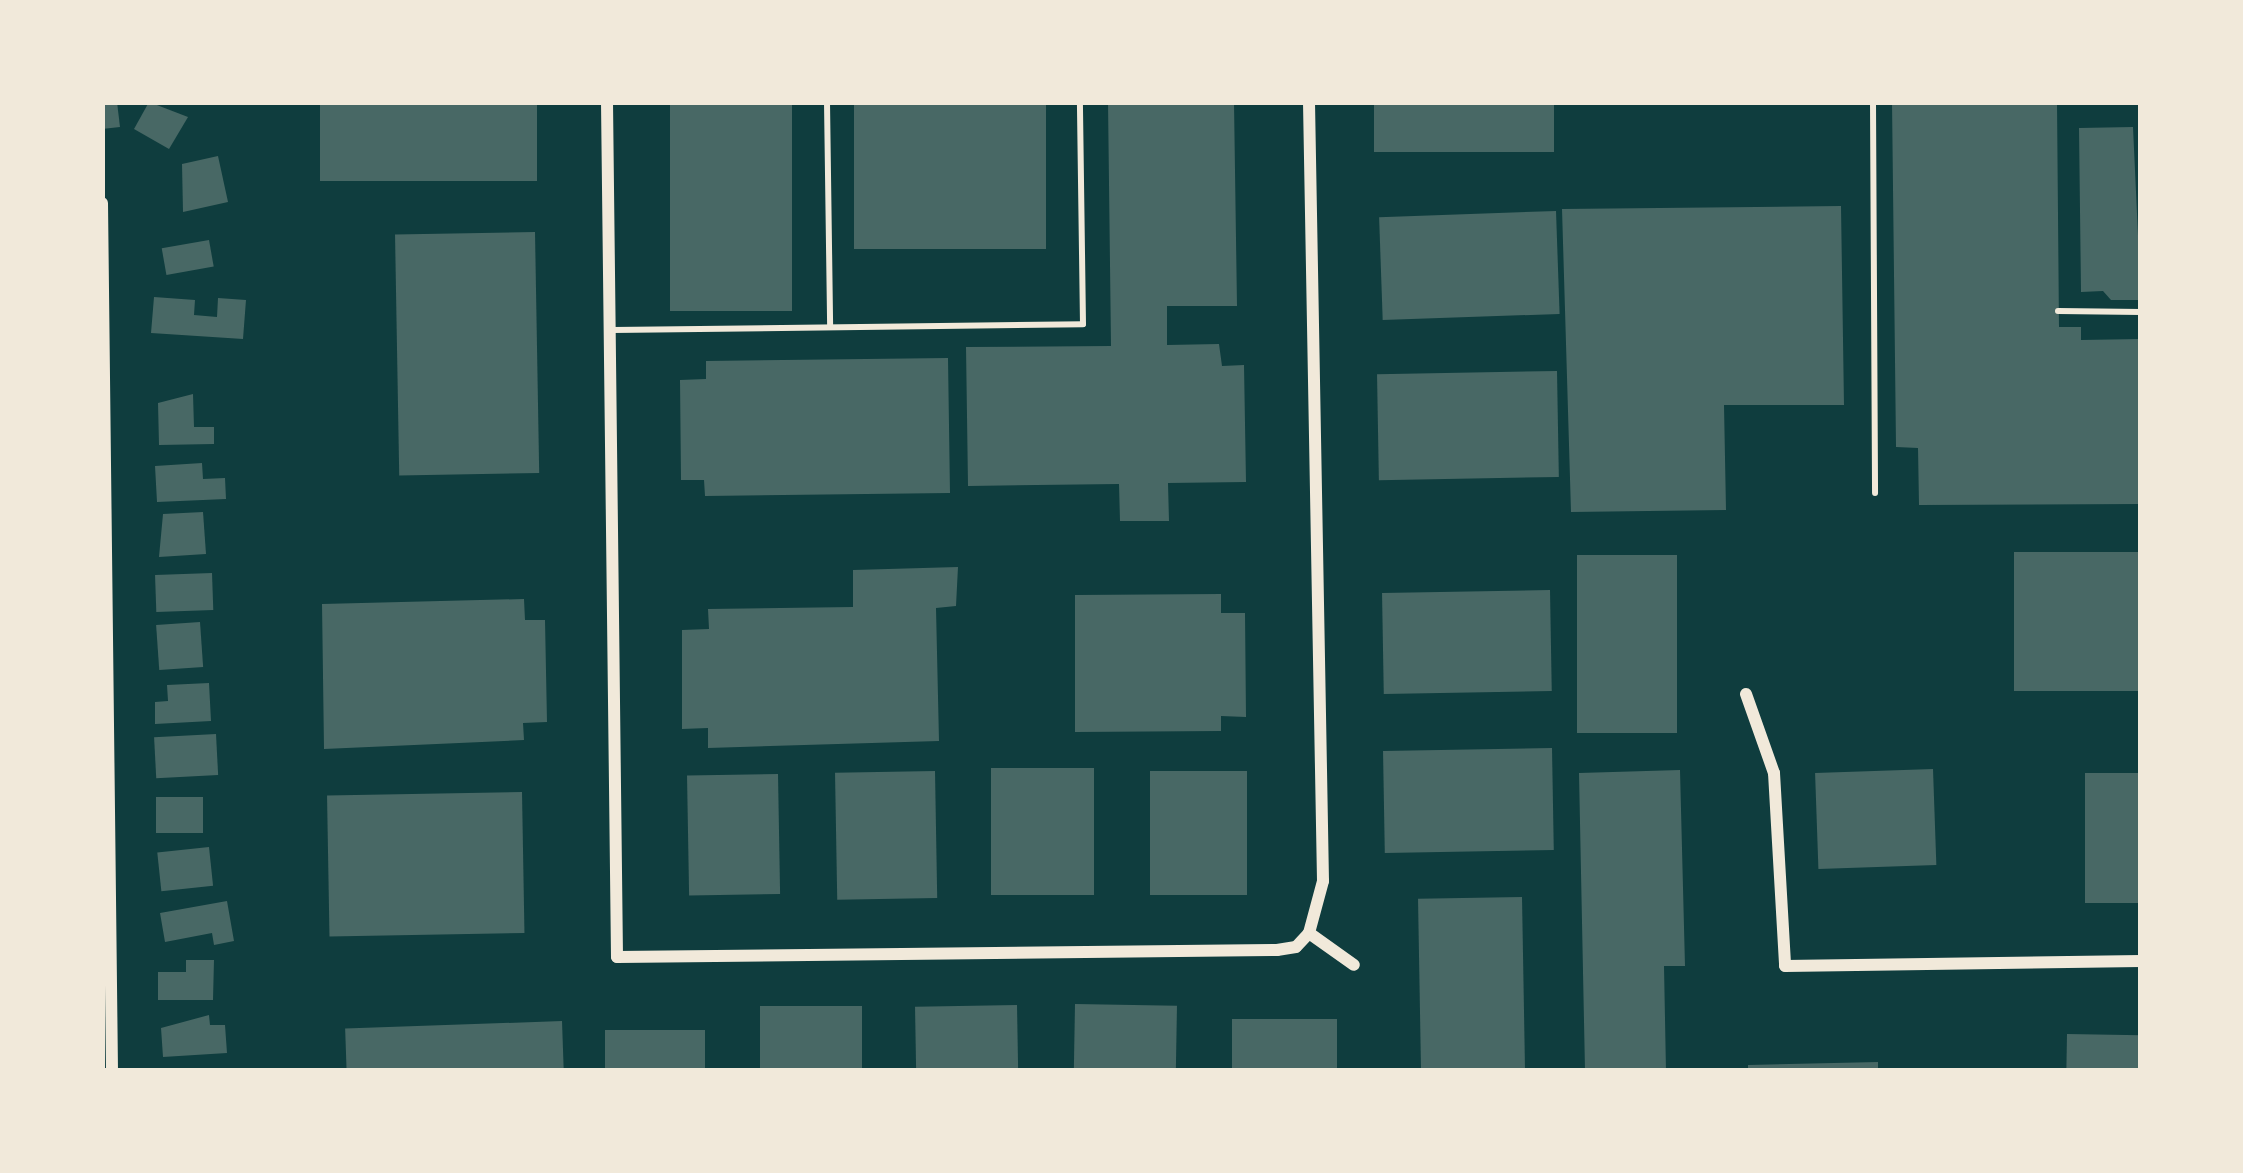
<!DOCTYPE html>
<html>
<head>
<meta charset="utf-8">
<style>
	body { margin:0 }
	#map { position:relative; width:2243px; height:1173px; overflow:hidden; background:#0f3d3e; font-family:"Public Sans",sans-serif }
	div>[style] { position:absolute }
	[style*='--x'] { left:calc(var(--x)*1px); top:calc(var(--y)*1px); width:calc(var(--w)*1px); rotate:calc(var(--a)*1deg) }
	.building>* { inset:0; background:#486865; transform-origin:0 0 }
	.service>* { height:6px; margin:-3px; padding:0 3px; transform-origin:3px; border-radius:3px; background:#f1e9da }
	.minor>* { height:12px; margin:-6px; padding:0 6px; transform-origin:6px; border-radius:6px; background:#f1e9da }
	span { translate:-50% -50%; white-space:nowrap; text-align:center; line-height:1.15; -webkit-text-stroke:10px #f1e9da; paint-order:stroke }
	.frame { position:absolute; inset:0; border:105px solid #f1e9da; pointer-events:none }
</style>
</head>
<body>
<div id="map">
	<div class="building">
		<i style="clip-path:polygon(102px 102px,117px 102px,120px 127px,102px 129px)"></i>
		<i style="clip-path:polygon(149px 102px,188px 117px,169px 149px,134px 129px)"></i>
		<i style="left:320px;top:102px;width:217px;height:79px"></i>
		<i style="left:670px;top:102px;width:122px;height:209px"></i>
		<i style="left:854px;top:102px;width:192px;height:147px"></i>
		<i style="clip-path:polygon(1108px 102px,1234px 102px,1237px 306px,1167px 306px,1167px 345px,1219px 344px,1222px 366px,1244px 365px,1246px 482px,1168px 483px,1169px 521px,1120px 521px,1119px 484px,968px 486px,966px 347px,1111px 346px)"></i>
		<i style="left:1374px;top:102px;width:180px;height:50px"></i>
		<i style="clip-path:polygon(1892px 102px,2057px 102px,2059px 327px,2081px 327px,2081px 340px,2141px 339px,2141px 504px,1919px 505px,1918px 448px,1896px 447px)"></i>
		<i style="clip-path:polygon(2133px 127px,2141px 300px,2111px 300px,2103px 291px,2081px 292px,2079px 128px)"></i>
		<i style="clip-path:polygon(218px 156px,228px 202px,183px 212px,182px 164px)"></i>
		<i style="clip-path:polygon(1841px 206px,1844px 405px,1724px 405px,1726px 510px,1571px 512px,1562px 209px)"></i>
		<i style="left:1556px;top:211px;width:103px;height:177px;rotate:88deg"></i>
		<i style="left:535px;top:232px;width:241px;height:140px;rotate:89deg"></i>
		<i style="left:209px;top:240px;width:27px;height:48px;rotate:80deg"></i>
		<i style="clip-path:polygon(154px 297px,195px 300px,194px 315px,217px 317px,218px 298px,246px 300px,243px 339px,151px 333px)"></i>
		<i style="clip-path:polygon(948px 358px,950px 493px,705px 496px,704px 480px,681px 480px,680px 380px,706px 379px,706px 361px)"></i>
		<i style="left:1557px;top:371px;width:106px;height:180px;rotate:89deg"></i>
		<i style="clip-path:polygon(193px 394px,194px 427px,214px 427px,214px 444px,159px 445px,158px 403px)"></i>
		<i style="clip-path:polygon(202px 463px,203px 479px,225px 478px,226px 499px,157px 502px,155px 466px)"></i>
		<i style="clip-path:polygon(203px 512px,206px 554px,159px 557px,163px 514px)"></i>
		<i style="left:2014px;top:552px;width:127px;height:139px"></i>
		<i style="left:1577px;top:555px;width:100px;height:178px"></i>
		<i style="clip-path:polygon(958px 567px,956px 606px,936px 608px,939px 741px,708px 748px,708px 728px,682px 729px,682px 630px,709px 629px,708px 609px,853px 607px,853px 570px)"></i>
		<i style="left:212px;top:573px;width:37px;height:57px;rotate:88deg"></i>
		<i style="left:1550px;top:590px;width:101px;height:168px;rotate:89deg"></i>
		<i style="clip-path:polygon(1221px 594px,1221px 613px,1245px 613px,1246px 717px,1221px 716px,1221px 731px,1075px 732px,1075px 595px)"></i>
		<i style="clip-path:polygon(524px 599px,525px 620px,545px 620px,547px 722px,523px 723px,524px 740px,324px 749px,322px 604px)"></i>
		<i style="left:200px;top:622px;width:45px;height:44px;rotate:86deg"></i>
		<i style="clip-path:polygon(209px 683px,211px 721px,155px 724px,155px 702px,168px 701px,167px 685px)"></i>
		<i style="left:216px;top:734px;width:41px;height:62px;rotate:87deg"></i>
		<i style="left:1552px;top:748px;width:102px;height:169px;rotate:89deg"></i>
		<i style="left:1094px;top:768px;width:127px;height:103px;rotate:90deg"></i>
		<i style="left:1933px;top:769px;width:96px;height:118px;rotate:88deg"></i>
		<i style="clip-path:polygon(1680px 770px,1685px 966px,1664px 966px,1666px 1071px,1585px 1071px,1579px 773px)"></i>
		<i style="left:935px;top:771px;width:127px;height:100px;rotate:89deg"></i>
		<i style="left:1247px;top:771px;width:124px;height:97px;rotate:90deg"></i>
		<i style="left:2141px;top:773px;width:130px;height:56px;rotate:90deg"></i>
		<i style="left:778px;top:774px;width:120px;height:91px;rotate:89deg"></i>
		<i style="left:522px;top:792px;width:141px;height:195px;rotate:89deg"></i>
		<i style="left:156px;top:797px;width:47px;height:36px"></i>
		<i style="left:209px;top:847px;width:39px;height:52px;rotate:84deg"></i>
		<i style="left:1522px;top:897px;width:174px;height:104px;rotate:89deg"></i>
		<i style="clip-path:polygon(227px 901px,234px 941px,214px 945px,212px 933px,165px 942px,160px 913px)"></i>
		<i style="clip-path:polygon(186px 960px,214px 960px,213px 1000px,158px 1000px,158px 972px,186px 972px)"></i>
		<i style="left:1075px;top:1004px;width:102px;height:67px;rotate:1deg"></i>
		<i style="left:1017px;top:1005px;width:66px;height:102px;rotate:89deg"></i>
		<i style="left:760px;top:1006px;width:102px;height:65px"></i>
		<i style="clip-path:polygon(209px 1015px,210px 1025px,225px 1025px,227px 1053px,163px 1057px,161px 1028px)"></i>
		<i style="left:1337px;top:1019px;width:52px;height:105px;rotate:90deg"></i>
		<i style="left:562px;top:1021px;width:50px;height:217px;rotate:88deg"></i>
		<i style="left:605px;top:1030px;width:100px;height:41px"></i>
		<i style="left:2067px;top:1034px;width:74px;height:37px;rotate:1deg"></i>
		<i style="clip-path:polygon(1878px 1062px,1878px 1071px,1748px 1071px,1748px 1065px)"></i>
	</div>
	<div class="service">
		<i style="--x:827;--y:102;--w:225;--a:89.2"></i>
		<i style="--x:1873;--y:102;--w:391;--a:89.7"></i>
		<i style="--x:2058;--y:311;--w:83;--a:0.7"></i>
		<i style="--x:613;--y:330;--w:470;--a:-0.7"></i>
		<i style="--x:1083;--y:324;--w:222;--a:-90.8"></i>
	</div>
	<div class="minor">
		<i style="--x:607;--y:102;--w:855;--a:89.33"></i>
		<i style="--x:617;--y:957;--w:660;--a:-0.61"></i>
		<i style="--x:1277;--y:950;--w:19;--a:-9"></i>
		<i style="--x:1296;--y:947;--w:19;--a:-47"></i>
		<i style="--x:1309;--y:933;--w:54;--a:-74.9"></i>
		<i style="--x:1323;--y:881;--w:779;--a:-91.03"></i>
		<i style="--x:102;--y:203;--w:868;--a:89.34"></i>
		<i style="--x:1746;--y:694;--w:84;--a:70.5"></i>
		<i style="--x:1774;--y:773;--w:193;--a:86.7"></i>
		<i style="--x:1785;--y:966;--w:356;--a:-0.8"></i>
		<i style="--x:1309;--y:933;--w:55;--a:35.4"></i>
	</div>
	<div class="frame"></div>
</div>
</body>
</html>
